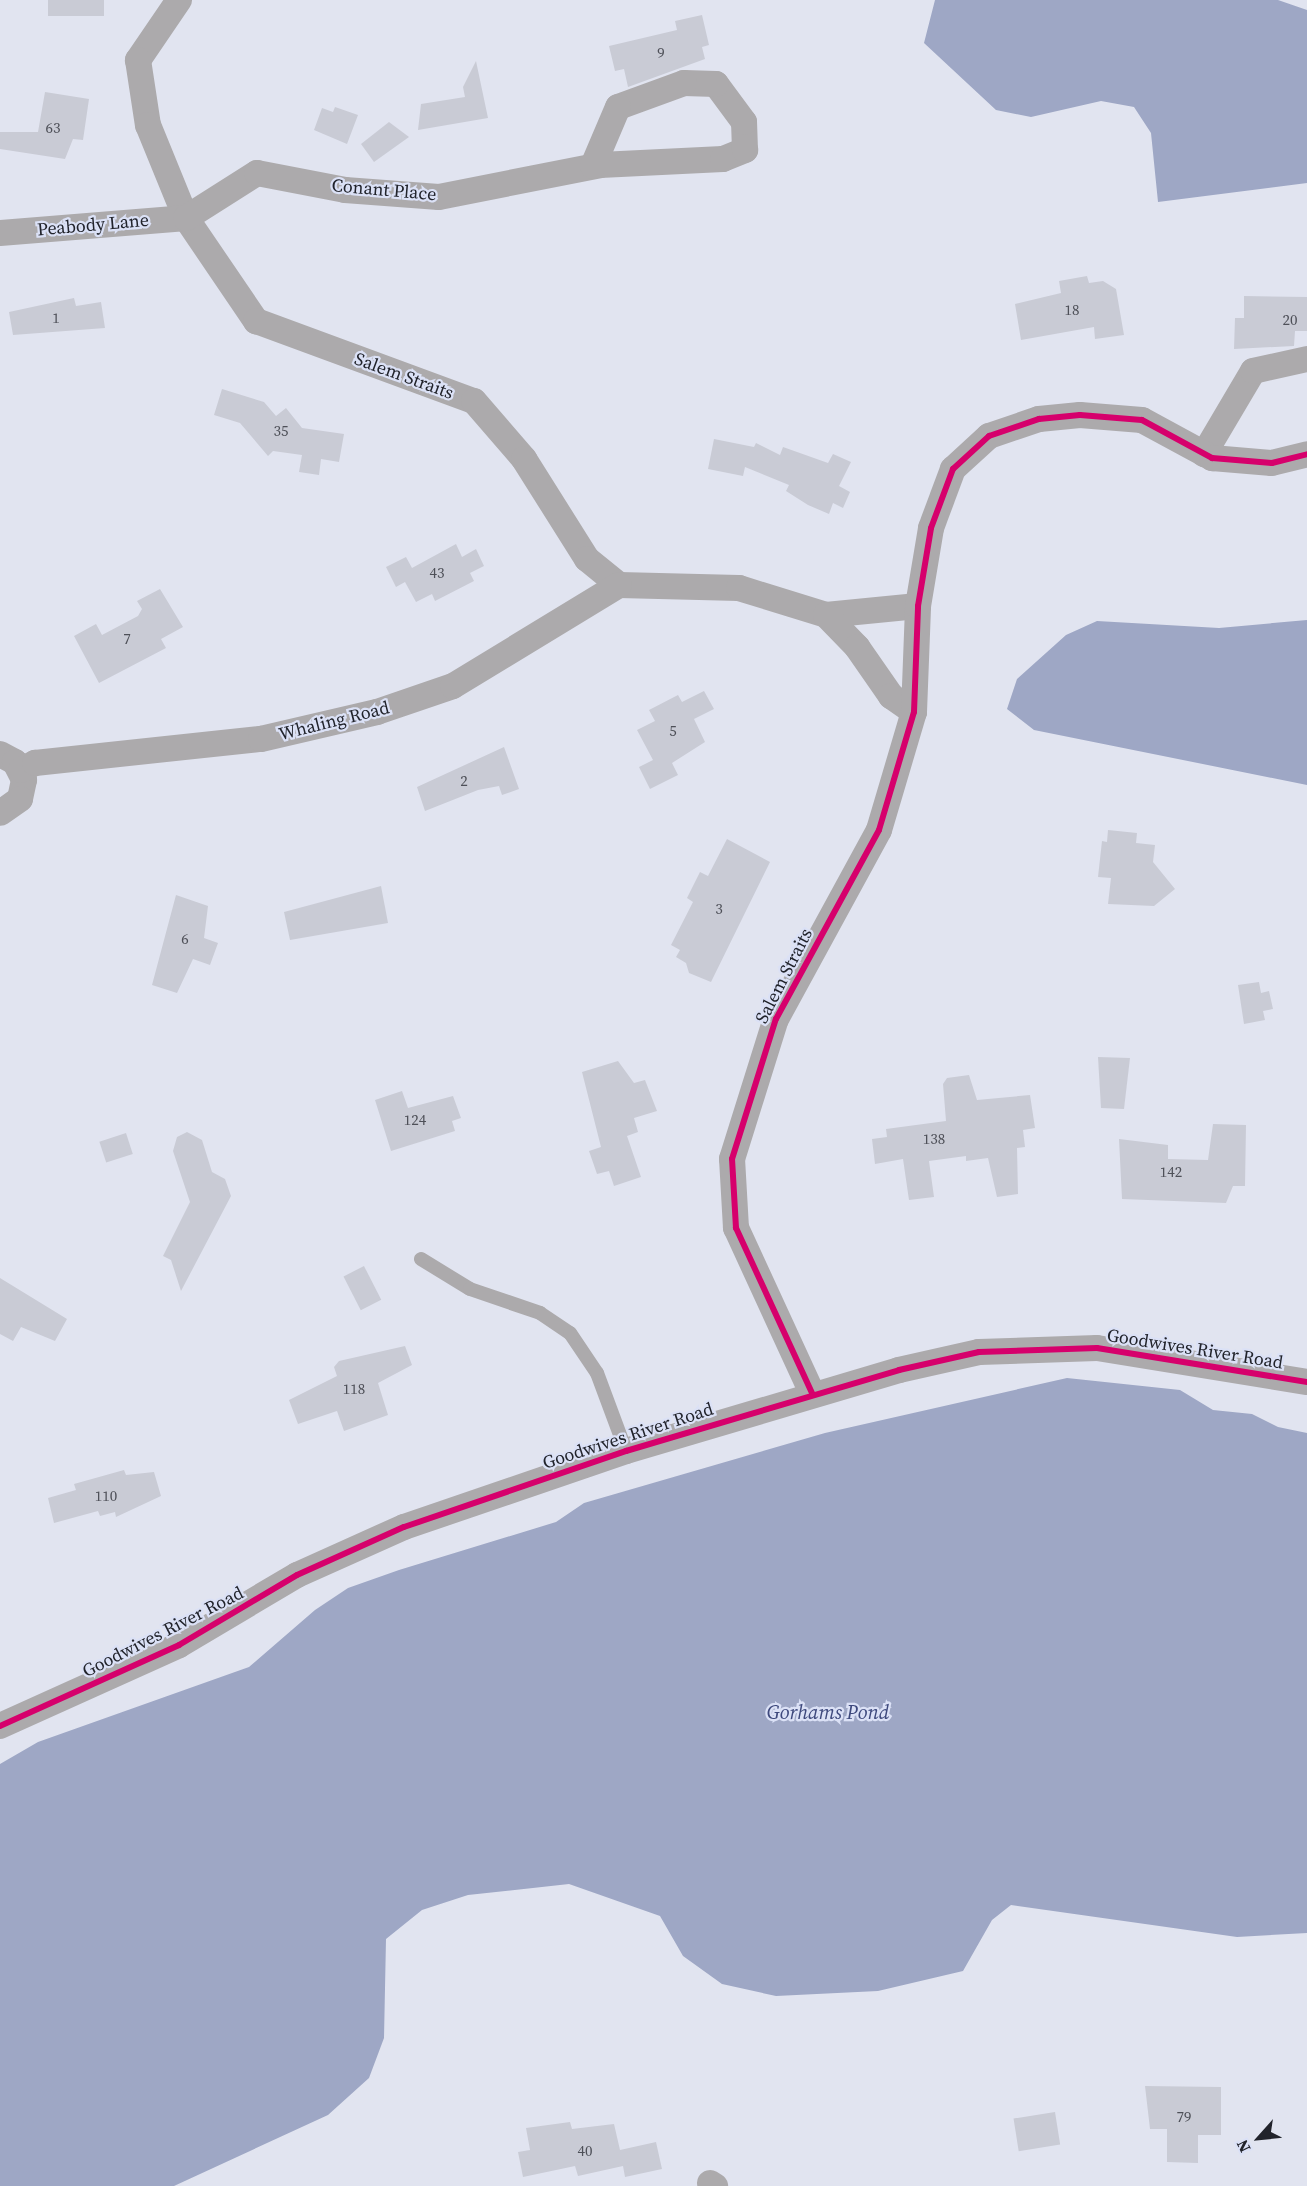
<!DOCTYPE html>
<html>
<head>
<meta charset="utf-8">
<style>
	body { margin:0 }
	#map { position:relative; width:1307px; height:2186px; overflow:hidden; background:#e1e4f0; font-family:"Source Serif 4",serif }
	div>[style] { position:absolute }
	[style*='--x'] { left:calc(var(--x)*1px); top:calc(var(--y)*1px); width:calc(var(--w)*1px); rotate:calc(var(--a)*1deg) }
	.water>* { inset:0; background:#9ea7c5 }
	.building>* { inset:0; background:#c9cbd5; transform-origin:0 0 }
	.service>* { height:14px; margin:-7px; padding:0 7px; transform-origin:7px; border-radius:7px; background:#acaaac }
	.minor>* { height:26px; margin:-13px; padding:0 13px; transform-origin:13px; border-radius:13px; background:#acaaac }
	.cycleway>* { height:6px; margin:-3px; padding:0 3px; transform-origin:3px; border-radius:3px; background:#d6006c }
	span { translate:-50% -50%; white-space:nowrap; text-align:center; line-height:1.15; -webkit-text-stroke:4.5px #dbe1f6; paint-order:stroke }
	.number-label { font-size:15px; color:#4e5058 }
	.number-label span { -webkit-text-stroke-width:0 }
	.street-label { font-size:18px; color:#21232b }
	.water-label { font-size:20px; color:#3e497d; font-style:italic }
	.north { position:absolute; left:1229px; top:2108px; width:60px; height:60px; -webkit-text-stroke:4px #dbe1f6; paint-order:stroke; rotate:243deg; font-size:16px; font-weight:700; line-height:24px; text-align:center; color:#21232b }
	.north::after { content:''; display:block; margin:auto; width:21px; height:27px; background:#21232b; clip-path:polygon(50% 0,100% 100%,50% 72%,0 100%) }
</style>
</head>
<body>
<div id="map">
	<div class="water">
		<i style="clip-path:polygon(935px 0,1278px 0,1307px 10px,1307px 183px,1158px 202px,1151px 133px,1134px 107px,1101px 101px,1031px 117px,996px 110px,924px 43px)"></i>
		<i style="clip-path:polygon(1307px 620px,1307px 785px,1034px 730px,1007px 709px,1017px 679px,1066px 635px,1097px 621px,1219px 628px)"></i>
		<i style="clip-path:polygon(1067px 1378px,1180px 1390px,1213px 1410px,1252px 1414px,1278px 1427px,1307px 1433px,1307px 1933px,1237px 1937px,1011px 1905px,992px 1920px,963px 1971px,878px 1991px,776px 1996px,722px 1984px,683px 1956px,660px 1916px,569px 1884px,468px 1895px,422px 1910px,386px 1939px,384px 2038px,369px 2078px,328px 2115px,174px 2186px,0 2186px,0 1764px,38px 1742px,249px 1667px,315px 1610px,348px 1588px,399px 1570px,556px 1522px,584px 1503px,825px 1433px)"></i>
	</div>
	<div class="building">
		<i style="left:48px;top:0;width:56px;height:16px"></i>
		<i style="clip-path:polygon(702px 15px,709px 45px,702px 47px,705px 59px,628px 87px,624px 69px,615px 71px,609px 46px,677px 30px,675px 21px)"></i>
		<i style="clip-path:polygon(476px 61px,488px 118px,418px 130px,421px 104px,465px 97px,463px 87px)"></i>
		<i style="clip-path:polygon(45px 92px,89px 99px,83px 140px,73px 139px,65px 159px,0 149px,0 132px,38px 132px)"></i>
		<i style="clip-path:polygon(335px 107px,358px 115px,347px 144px,314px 130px,322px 108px,333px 112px)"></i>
		<i style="clip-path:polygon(389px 122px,409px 137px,374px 162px,361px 144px)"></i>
		<i style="clip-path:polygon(1087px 276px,1089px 283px,1103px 281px,1116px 289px,1124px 335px,1095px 339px,1094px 327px,1021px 340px,1015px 304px,1061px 293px,1059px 281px)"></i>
		<i style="clip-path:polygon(1244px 296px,1307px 297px,1307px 331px,1295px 331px,1294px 346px,1234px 349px,1235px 318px,1244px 318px)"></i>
		<i style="clip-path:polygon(74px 298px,76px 306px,101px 302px,105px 328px,13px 335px,9px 312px)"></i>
		<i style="clip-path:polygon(222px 389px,264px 402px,276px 416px,286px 408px,302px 428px,344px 434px,339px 462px,321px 459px,319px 475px,299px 472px,302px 455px,273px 451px,268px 456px,240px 423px,214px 415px)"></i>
		<i style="clip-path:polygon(714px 439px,754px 447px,756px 443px,780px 455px,783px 447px,828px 463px,833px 454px,851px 462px,839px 486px,850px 492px,843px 508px,833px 503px,829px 514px,808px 505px,786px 491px,789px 485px,745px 467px,743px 476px,708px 469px)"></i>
		<i style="clip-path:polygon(456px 544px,462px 557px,476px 549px,484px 566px,470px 573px,474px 581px,435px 601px,432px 594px,416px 602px,405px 582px,396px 587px,386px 567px,406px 557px,412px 568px)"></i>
		<i style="clip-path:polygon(160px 589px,183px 627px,161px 639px,166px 648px,99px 683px,74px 636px,96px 624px,102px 635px,138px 616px,142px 609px,137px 601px)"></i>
		<i style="clip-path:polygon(704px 691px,714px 709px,694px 719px,705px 742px,672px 763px,678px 775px,650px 789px,639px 767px,653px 760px,637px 730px,655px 721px,649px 710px,678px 695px,682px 702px)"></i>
		<i style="clip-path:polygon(504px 747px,519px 789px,502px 795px,499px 786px,478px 790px,425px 811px,417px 787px)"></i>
		<i style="clip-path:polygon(1108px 830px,1137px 833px,1136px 843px,1155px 845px,1153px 862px,1175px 889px,1154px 906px,1108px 904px,1111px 878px,1098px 877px,1102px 841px,1107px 842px)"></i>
		<i style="clip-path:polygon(727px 839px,770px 862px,711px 982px,689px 973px,686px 963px,676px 957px,680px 950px,671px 945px,693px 902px,687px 898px,700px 872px,708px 876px)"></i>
		<i style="clip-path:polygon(381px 886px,388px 923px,290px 940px,284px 912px)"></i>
		<i style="clip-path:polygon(176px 895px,208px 906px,204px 938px,218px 943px,210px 965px,193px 959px,177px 993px,152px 985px)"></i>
		<i style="clip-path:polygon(1259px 982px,1261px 993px,1269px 991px,1273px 1009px,1263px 1011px,1265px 1020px,1244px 1024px,1238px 985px)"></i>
		<i style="clip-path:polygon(1098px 1057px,1130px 1058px,1124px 1109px,1101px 1108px)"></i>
		<i style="clip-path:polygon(618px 1061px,634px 1083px,645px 1080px,657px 1111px,634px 1118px,638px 1132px,627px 1136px,641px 1177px,614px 1186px,609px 1171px,597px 1174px,589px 1151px,601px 1147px,582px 1072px)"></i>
		<i style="clip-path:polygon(969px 1075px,977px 1100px,1030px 1095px,1035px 1128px,1023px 1130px,1025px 1147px,1017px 1148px,1018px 1194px,997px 1197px,988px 1158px,966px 1161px,966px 1156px,929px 1161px,934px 1197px,909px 1200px,903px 1159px,875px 1164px,872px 1139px,887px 1137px,886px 1129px,946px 1121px,943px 1084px,947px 1078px)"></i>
		<i style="clip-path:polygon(402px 1091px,408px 1108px,453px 1096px,461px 1118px,452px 1121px,455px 1131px,391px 1151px,375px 1100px)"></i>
		<i style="clip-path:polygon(1213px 1124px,1246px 1125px,1245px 1186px,1233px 1186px,1226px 1203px,1122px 1199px,1119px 1139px,1168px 1145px,1168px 1159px,1208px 1160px)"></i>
		<i style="clip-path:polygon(187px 1132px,202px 1140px,212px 1172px,225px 1179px,231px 1196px,181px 1291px,171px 1260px,163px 1256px,190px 1202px,173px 1151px,177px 1137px)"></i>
		<i style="left:126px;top:1133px;width:22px;height:28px;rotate:72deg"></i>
		<i style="left:364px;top:1266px;width:38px;height:23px;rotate:63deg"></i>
		<i style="clip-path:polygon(0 1278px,67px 1319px,55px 1341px,21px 1327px,13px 1341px,0 1334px)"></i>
		<i style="clip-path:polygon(405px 1346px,412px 1365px,378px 1383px,388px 1415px,344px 1431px,337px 1411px,298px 1424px,289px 1400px,337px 1376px,334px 1367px,339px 1361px)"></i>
		<i style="clip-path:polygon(124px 1470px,126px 1475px,154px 1472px,161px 1496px,116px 1517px,115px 1512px,100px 1516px,98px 1511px,54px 1523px,48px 1498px,76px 1490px,74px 1484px)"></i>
		<i style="clip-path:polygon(1145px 2086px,1221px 2087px,1221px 2135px,1198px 2135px,1198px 2163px,1167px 2162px,1167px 2129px,1150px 2129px)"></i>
		<i style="left:1055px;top:2112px;width:33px;height:42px;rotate:81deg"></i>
		<i style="clip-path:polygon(570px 2122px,572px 2129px,614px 2124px,620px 2150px,656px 2142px,662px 2169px,625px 2177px,623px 2166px,578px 2176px,575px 2166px,523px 2177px,518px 2152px,530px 2150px,526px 2128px)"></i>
	</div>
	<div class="service">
		<i style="--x:421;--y:1259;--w:57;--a:31.5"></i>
		<i style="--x:470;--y:1289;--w:74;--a:18.9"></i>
		<i style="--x:540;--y:1313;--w:36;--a:34"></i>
		<i style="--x:570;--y:1333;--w:48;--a:56"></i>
		<i style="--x:597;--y:1373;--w:83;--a:69.6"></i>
	</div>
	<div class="minor">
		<i style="--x:179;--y:0;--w:73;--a:124.3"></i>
		<i style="--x:138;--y:60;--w:66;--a:81.3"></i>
		<i style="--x:148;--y:125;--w:100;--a:67.8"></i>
		<i style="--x:186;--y:218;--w:125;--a:55.8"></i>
		<i style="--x:256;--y:321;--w:232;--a:20.2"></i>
		<i style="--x:474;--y:401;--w:77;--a:49.2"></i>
		<i style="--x:524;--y:459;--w:118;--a:57.8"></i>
		<i style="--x:587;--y:559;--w:41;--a:39.1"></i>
		<i style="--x:619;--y:585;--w:120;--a:1.4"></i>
		<i style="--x:739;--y:588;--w:91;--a:17.2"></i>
		<i style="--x:826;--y:615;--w:92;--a:-5.6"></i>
		<i style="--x:0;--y:233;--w:187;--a:-4.6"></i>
		<i style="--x:186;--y:218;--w:84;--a:-32.4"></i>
		<i style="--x:257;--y:173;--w:90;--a:10.9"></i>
		<i style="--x:345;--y:190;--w:94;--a:4.3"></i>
		<i style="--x:439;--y:197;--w:164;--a:-11.2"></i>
		<i style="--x:600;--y:165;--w:123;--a:-2.8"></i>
		<i style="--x:723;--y:159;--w:24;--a:-22"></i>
		<i style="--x:745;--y:150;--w:28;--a:-92"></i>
		<i style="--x:744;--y:122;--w:47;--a:-126.4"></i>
		<i style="--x:716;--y:84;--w:32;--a:-178"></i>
		<i style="--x:684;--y:83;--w:70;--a:160"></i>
		<i style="--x:618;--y:107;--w:64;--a:113"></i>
		<i style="--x:1204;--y:454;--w:96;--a:-59.4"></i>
		<i style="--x:1253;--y:371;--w:55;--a:-12.5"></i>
		<i style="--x:826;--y:615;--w:45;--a:45.9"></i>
		<i style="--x:857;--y:647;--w:60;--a:55.2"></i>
		<i style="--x:891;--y:696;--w:28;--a:35"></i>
		<i style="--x:0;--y:754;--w:17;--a:28"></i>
		<i style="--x:15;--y:762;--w:20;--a:63"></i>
		<i style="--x:24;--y:780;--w:19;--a:102"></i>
		<i style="--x:20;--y:799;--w:24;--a:145"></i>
		<i style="--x:21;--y:770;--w:16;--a:-27"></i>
		<i style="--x:35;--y:763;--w:227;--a:-6.1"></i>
		<i style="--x:261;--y:739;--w:119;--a:-13.1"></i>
		<i style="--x:377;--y:712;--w:80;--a:-18.9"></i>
		<i style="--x:453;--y:686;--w:194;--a:-31.3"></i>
		<i style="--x:812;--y:1393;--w:182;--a:-114.7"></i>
		<i style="--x:736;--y:1228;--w:69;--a:-93.3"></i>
		<i style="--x:732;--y:1159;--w:147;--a:-72.6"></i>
		<i style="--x:776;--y:1019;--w:215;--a:-61.4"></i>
		<i style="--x:879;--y:830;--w:123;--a:-73.5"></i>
		<i style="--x:914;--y:712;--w:106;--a:-87.8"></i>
		<i style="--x:918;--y:606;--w:79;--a:-80.5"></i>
		<i style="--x:931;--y:528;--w:63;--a:-69.6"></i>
		<i style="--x:953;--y:469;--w:49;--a:-42.5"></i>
		<i style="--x:989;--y:436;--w:53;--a:-18.8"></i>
		<i style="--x:1039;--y:419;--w:41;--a:-5.6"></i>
		<i style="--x:1080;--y:415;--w:62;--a:4.6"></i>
		<i style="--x:1142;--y:420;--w:80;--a:28.5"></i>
		<i style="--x:1212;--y:458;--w:60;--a:4.8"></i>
		<i style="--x:1272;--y:463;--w:36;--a:-14"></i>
		<i style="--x:0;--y:1726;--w:196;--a:-24.3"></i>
		<i style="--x:179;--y:1645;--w:137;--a:-30.7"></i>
		<i style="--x:297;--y:1575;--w:117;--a:-24.2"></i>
		<i style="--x:404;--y:1527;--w:235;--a:-18.9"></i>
		<i style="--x:626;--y:1451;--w:285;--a:-16.5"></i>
		<i style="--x:899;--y:1370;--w:82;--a:-12.7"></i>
		<i style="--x:979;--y:1352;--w:118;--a:-1.9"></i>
		<i style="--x:1097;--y:1348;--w:213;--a:9.2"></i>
		<i style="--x:710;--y:2183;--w:6;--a:31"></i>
	</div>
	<div class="cycleway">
		<i style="--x:812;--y:1393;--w:182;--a:-114.7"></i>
		<i style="--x:736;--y:1228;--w:69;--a:-93.3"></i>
		<i style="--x:732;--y:1159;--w:147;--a:-72.6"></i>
		<i style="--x:776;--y:1019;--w:215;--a:-61.4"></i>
		<i style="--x:879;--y:830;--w:123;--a:-73.5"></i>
		<i style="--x:914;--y:712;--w:106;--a:-87.8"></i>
		<i style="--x:918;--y:606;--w:79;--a:-80.5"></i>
		<i style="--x:931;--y:528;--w:63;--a:-69.6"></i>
		<i style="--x:953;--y:469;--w:49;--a:-42.5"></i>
		<i style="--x:989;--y:436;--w:53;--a:-18.8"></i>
		<i style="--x:1039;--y:419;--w:41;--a:-5.6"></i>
		<i style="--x:1080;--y:415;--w:62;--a:4.6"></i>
		<i style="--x:1142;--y:420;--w:80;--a:28.5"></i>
		<i style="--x:1212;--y:458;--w:60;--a:4.8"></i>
		<i style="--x:1272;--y:463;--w:36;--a:-14"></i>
		<i style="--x:0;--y:1726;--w:196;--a:-24.3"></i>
		<i style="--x:179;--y:1645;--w:137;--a:-30.7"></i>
		<i style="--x:297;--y:1575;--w:117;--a:-24.2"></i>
		<i style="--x:404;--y:1527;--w:235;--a:-18.9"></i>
		<i style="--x:626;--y:1451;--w:285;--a:-16.5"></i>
		<i style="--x:899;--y:1370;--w:82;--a:-12.7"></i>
		<i style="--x:979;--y:1352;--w:118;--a:-1.9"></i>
		<i style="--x:1097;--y:1348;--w:213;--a:9.2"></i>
	</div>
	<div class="number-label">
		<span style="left:661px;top:53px">9</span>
		<span style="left:53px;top:128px">63</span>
		<span style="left:1072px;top:310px">18</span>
		<span style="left:56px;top:318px">1</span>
		<span style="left:1290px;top:320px">20</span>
		<span style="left:281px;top:431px">35</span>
		<span style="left:437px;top:573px">43</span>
		<span style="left:127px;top:639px">7</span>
		<span style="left:673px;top:731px">5</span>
		<span style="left:464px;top:781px">2</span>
		<span style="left:719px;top:909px">3</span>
		<span style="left:185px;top:939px">6</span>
		<span style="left:415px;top:1120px">124</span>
		<span style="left:934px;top:1139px">138</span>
		<span style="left:1171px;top:1172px">142</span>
		<span style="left:354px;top:1389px">118</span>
		<span style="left:106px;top:1496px">110</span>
		<span style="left:1184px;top:2117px">79</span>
		<span style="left:585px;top:2151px">40</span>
	</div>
	<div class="street-label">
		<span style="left:384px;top:190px;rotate:5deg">Conant Place</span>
		<span style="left:93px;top:225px;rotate:-5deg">Peabody Lane</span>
		<span style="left:404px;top:376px;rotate:20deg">Salem Straits</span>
		<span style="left:334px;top:721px;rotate:-14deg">Whaling Road</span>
		<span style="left:784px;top:976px;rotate:-63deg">Salem Straits</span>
		<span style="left:1195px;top:1349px;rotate:9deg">Goodwives River Road</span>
		<span style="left:628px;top:1436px;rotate:-18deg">Goodwives River Road</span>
		<span style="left:163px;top:1632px;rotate:-27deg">Goodwives River Road</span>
	</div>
	<div class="water-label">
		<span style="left:828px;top:1712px">Gorhams Pond</span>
	</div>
	<div class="north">N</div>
</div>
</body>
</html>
